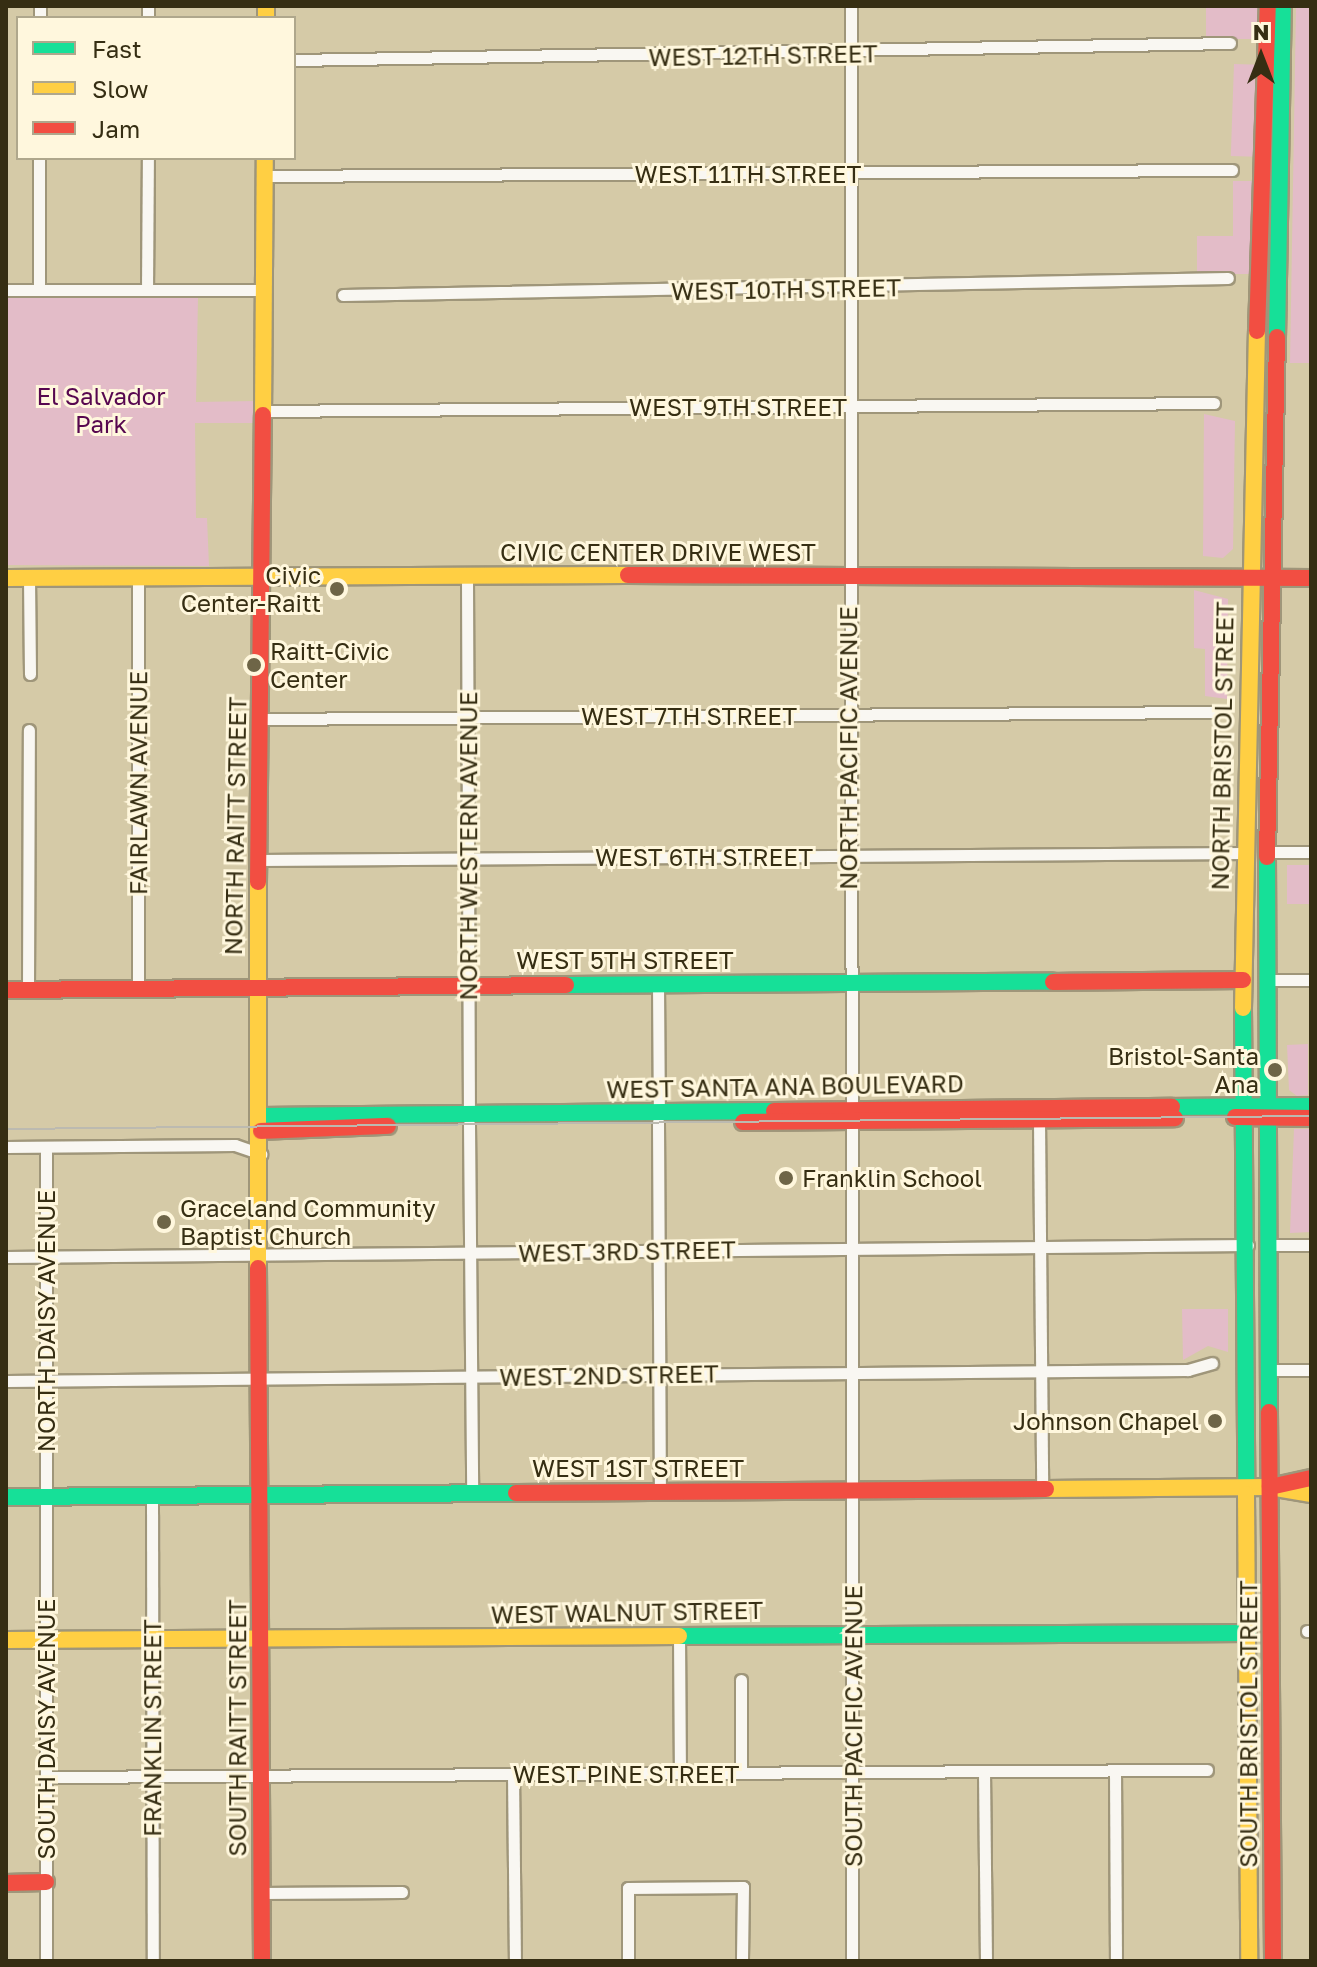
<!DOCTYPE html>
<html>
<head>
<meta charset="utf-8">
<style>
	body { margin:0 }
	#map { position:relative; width:1317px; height:1967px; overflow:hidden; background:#d5caa7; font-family:"Golos Text",sans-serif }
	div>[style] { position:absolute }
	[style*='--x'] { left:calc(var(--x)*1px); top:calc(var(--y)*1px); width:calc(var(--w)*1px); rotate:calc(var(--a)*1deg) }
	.green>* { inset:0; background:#e3bcc8; transform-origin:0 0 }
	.roads { filter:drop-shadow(2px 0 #9f967a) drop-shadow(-2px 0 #9f967a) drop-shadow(0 2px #9f967a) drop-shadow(0 -2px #9f967a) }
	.street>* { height:11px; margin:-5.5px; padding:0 5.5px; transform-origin:5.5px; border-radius:5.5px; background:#f9f7f2 }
	.fast>* { height:16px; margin:-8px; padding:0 8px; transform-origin:8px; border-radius:8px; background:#16e098 }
	.slow>* { height:16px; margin:-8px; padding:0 8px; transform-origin:8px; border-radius:8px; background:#ffcf43 }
	.jam>* { height:16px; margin:-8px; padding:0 8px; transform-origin:8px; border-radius:8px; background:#f24e42 }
	.tram>* { height:2px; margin:-1px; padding:0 1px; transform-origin:1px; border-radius:1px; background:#bcbab0 }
	.dots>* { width:22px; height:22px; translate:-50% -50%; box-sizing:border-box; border:4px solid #fff7dd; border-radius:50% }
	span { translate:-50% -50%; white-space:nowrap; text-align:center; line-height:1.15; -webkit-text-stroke:6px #fff7dd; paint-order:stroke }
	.street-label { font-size:24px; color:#362e13 }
	.park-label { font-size:24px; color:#57074f }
	.poi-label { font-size:24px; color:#362e13 }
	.right { translate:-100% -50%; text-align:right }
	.left { translate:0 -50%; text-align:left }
	.frame { position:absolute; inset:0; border:8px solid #362e13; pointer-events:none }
	.legend { position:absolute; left:16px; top:16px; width:280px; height:144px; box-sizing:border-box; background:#fff7dd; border:2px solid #afa78c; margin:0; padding:10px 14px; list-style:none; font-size:24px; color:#362e13 }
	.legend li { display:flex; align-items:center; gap:16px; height:40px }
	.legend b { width:40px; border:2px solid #afa78c }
	.north { position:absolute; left:1221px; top:16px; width:80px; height:80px; -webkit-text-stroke:6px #fff7dd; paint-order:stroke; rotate:0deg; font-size:22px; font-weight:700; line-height:32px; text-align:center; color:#362e13 }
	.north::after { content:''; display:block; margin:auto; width:28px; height:36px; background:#362e13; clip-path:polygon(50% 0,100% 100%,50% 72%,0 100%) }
</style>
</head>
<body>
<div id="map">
	<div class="green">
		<i style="left:1206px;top:6px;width:52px;height:33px"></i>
		<i style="clip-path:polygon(1296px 6px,1311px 6px,1311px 363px,1290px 363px)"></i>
		<i style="left:1234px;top:64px;width:25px;height:92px;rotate:2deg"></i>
		<i style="clip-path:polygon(1233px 181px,1256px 181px,1256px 264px,1252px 274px,1197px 274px,1197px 236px,1233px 236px)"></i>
		<i style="clip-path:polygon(6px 298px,198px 298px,196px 402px,257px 401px,257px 423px,195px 423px,196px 518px,207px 518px,209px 566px,6px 565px)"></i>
		<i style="clip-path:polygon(1204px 414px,1235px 421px,1233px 549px,1223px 558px,1203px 556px)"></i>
		<i style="clip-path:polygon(1194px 590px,1228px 599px,1227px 699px,1205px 696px,1205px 649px,1194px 648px)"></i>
		<i style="left:1287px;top:865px;width:24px;height:39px"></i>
		<i style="clip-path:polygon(1308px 1044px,1308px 1095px,1297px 1096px,1289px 1090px,1287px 1045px)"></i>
		<i style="clip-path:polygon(1294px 1129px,1311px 1129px,1311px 1232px,1290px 1233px)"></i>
		<i style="clip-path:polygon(1182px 1309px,1228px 1309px,1228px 1352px,1208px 1346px,1183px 1360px)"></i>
	</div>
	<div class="roads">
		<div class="street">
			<i style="--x:851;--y:6;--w:1955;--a:89.97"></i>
			<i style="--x:40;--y:18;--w:12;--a:-90"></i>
			<i style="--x:148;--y:18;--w:12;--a:-90"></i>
			<i style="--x:294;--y:60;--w:936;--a:-1.04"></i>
			<i style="--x:264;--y:176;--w:968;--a:-0.36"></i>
			<i style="--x:6;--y:290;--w:257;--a:0"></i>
			<i style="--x:39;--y:290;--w:132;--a:-90"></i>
			<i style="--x:147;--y:290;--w:132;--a:-89.6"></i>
			<i style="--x:343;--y:295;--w:885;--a:-1.1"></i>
			<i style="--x:262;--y:411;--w:952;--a:-0.48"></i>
			<i style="--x:467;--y:577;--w:538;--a:89.79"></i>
			<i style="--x:29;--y:578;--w:96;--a:89.4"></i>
			<i style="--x:138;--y:578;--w:410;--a:90"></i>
			<i style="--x:260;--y:719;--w:954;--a:-0.42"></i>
			<i style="--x:1266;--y:852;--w:45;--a:0"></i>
			<i style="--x:259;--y:860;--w:986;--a:-0.41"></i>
			<i style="--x:1265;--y:980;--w:46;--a:0"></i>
			<i style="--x:658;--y:984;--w:128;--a:89.6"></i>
			<i style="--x:28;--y:989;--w:259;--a:-89.8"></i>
			<i style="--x:1039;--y:1120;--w:369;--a:89.5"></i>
			<i style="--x:658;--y:1122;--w:370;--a:89.7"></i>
			<i style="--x:469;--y:1124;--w:369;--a:89.5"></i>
			<i style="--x:6;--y:1147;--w:229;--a:-0.5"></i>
			<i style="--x:235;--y:1145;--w:28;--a:19"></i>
			<i style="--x:46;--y:1147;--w:814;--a:90"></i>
			<i style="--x:1270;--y:1245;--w:41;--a:0"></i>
			<i style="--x:6;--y:1257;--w:1242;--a:-0.55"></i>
			<i style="--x:1272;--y:1370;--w:39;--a:0"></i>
			<i style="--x:6;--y:1381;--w:1182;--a:-0.53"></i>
			<i style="--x:1188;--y:1370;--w:25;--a:-16"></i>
			<i style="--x:152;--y:1495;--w:466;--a:89.9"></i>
			<i style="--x:1307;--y:1631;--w:4;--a:0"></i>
			<i style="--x:679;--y:1636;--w:137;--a:89.6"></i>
			<i style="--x:741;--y:1680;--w:93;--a:90"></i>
			<i style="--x:1115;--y:1771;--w:190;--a:89.7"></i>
			<i style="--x:984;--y:1772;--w:189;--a:89.4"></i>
			<i style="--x:513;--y:1774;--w:187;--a:89.4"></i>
			<i style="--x:46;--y:1777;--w:1161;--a:-0.35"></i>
			<i style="--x:261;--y:1893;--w:141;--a:-0.4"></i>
			<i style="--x:628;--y:1961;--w:73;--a:-90"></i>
			<i style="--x:628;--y:1888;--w:115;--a:-0.5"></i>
			<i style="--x:743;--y:1887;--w:74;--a:90.8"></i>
		</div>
		<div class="fast">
			<i style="--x:1277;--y:337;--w:331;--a:-89"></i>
			<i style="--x:1267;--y:857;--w:555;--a:89.79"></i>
			<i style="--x:566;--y:985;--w:487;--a:-0.4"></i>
			<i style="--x:1243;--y:1008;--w:486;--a:89.6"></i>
			<i style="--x:1172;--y:1107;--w:139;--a:-0.4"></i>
			<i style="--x:261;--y:1116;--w:513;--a:-0.56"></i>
			<i style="--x:6;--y:1497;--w:510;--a:-0.45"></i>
			<i style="--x:679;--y:1636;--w:569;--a:-0.3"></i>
		</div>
		<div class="slow">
			<i style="--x:266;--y:6;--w:12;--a:90"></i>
			<i style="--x:263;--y:415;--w:257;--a:-89.6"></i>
			<i style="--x:6;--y:578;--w:622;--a:-0.28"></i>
			<i style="--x:258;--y:882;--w:386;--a:90"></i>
			<i style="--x:1243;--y:1008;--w:677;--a:-88.82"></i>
			<i style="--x:1046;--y:1489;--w:224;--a:-0.5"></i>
			<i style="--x:1270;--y:1487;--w:42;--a:9.7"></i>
			<i style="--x:1246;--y:1494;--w:467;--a:89.6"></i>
			<i style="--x:6;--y:1640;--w:673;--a:-0.34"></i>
		</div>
		<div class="jam">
			<i style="--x:1257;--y:331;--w:325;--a:-88.1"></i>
			<i style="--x:628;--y:575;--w:683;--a:0.25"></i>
			<i style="--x:1267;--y:857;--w:520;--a:-88.9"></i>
			<i style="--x:258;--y:882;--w:467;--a:-89.4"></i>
			<i style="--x:1053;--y:982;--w:190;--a:-0.6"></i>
			<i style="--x:6;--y:990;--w:560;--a:-0.51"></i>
			<i style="--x:774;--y:1111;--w:398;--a:-0.6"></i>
			<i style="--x:1235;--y:1117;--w:76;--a:0.8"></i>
			<i style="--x:743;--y:1122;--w:432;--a:-0.5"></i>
			<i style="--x:261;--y:1131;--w:127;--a:-2.3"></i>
			<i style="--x:258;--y:1268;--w:693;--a:89.67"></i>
			<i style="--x:1269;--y:1412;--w:549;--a:89.58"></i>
			<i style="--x:1270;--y:1487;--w:42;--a:-12.4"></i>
			<i style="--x:516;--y:1493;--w:530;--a:-0.43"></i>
			<i style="--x:6;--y:1883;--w:40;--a:-1.4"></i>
		</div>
	</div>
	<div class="tram">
		<i style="--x:6;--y:1129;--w:1305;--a:-0.57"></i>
	</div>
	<div class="dots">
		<i style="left:337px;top:589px;background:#6e6547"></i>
		<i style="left:254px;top:665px;background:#6e6547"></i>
		<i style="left:1275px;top:1070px;background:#6e6547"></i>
		<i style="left:786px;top:1178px;background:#6e6547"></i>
		<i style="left:164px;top:1222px;background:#6e6547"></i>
		<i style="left:1215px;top:1421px;background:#6e6547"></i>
	</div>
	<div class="street-label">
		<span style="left:763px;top:55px;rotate:-1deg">WEST 12TH STREET</span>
		<span style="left:748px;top:174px">WEST 11TH STREET</span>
		<span style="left:786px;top:289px;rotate:-1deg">WEST 10TH STREET</span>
		<span style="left:738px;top:407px">WEST 9TH STREET</span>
		<span style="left:658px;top:552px">CIVIC CENTER DRIVE WEST</span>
		<span style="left:689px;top:716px">WEST 7TH STREET</span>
		<span style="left:1222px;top:746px;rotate:-89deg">NORTH BRISTOL STREET</span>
		<span style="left:848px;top:748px;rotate:-90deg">NORTH PACIFIC AVENUE</span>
		<span style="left:138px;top:783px;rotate:-90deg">FAIRLAWN AVENUE</span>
		<span style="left:235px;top:826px;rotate:-89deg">NORTH RAITT STREET</span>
		<span style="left:468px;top:846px;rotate:-90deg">NORTH WESTERN AVENUE</span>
		<span style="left:704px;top:857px">WEST 6TH STREET</span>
		<span style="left:625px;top:960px">WEST 5TH STREET</span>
		<span style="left:785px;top:1086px;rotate:-1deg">WEST SANTA ANA BOULEVARD</span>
		<span style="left:627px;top:1251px;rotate:-1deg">WEST 3RD STREET</span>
		<span style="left:46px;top:1321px;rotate:-90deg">NORTH DAISY AVENUE</span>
		<span style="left:609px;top:1375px;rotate:-1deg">WEST 2ND STREET</span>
		<span style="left:638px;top:1468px">WEST 1ST STREET</span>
		<span style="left:627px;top:1612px;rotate:-1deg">WEST WALNUT STREET</span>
		<span style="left:1248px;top:1724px;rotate:-90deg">SOUTH BRISTOL STREET</span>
		<span style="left:853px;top:1726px;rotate:-90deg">SOUTH PACIFIC AVENUE</span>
		<span style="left:152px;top:1728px;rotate:-90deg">FRANKLIN STREET</span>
		<span style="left:237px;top:1728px;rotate:-90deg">SOUTH RAITT STREET</span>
		<span style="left:46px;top:1729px;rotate:-90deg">SOUTH DAISY AVENUE</span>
		<span style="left:626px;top:1774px">WEST PINE STREET</span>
	</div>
	<div class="park-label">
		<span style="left:101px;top:410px">El Salvador<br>Park</span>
	</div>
	<div class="poi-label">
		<span class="right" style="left:321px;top:589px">Civic<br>Center-Raitt</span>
		<span class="left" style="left:270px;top:665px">Raitt-Civic<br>Center</span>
		<span class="right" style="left:1259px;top:1070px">Bristol-Santa<br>Ana</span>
		<span class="left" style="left:802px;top:1178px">Franklin School</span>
		<span class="left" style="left:180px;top:1222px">Graceland Community<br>Baptist Church</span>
		<span class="right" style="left:1199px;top:1421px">Johnson Chapel</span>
	</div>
	<div class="frame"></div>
	<ul class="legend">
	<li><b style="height:10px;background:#16e098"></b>Fast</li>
	<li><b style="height:10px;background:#ffcf43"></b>Slow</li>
	<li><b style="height:10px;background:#f24e42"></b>Jam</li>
	</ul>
	<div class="north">N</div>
</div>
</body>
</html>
